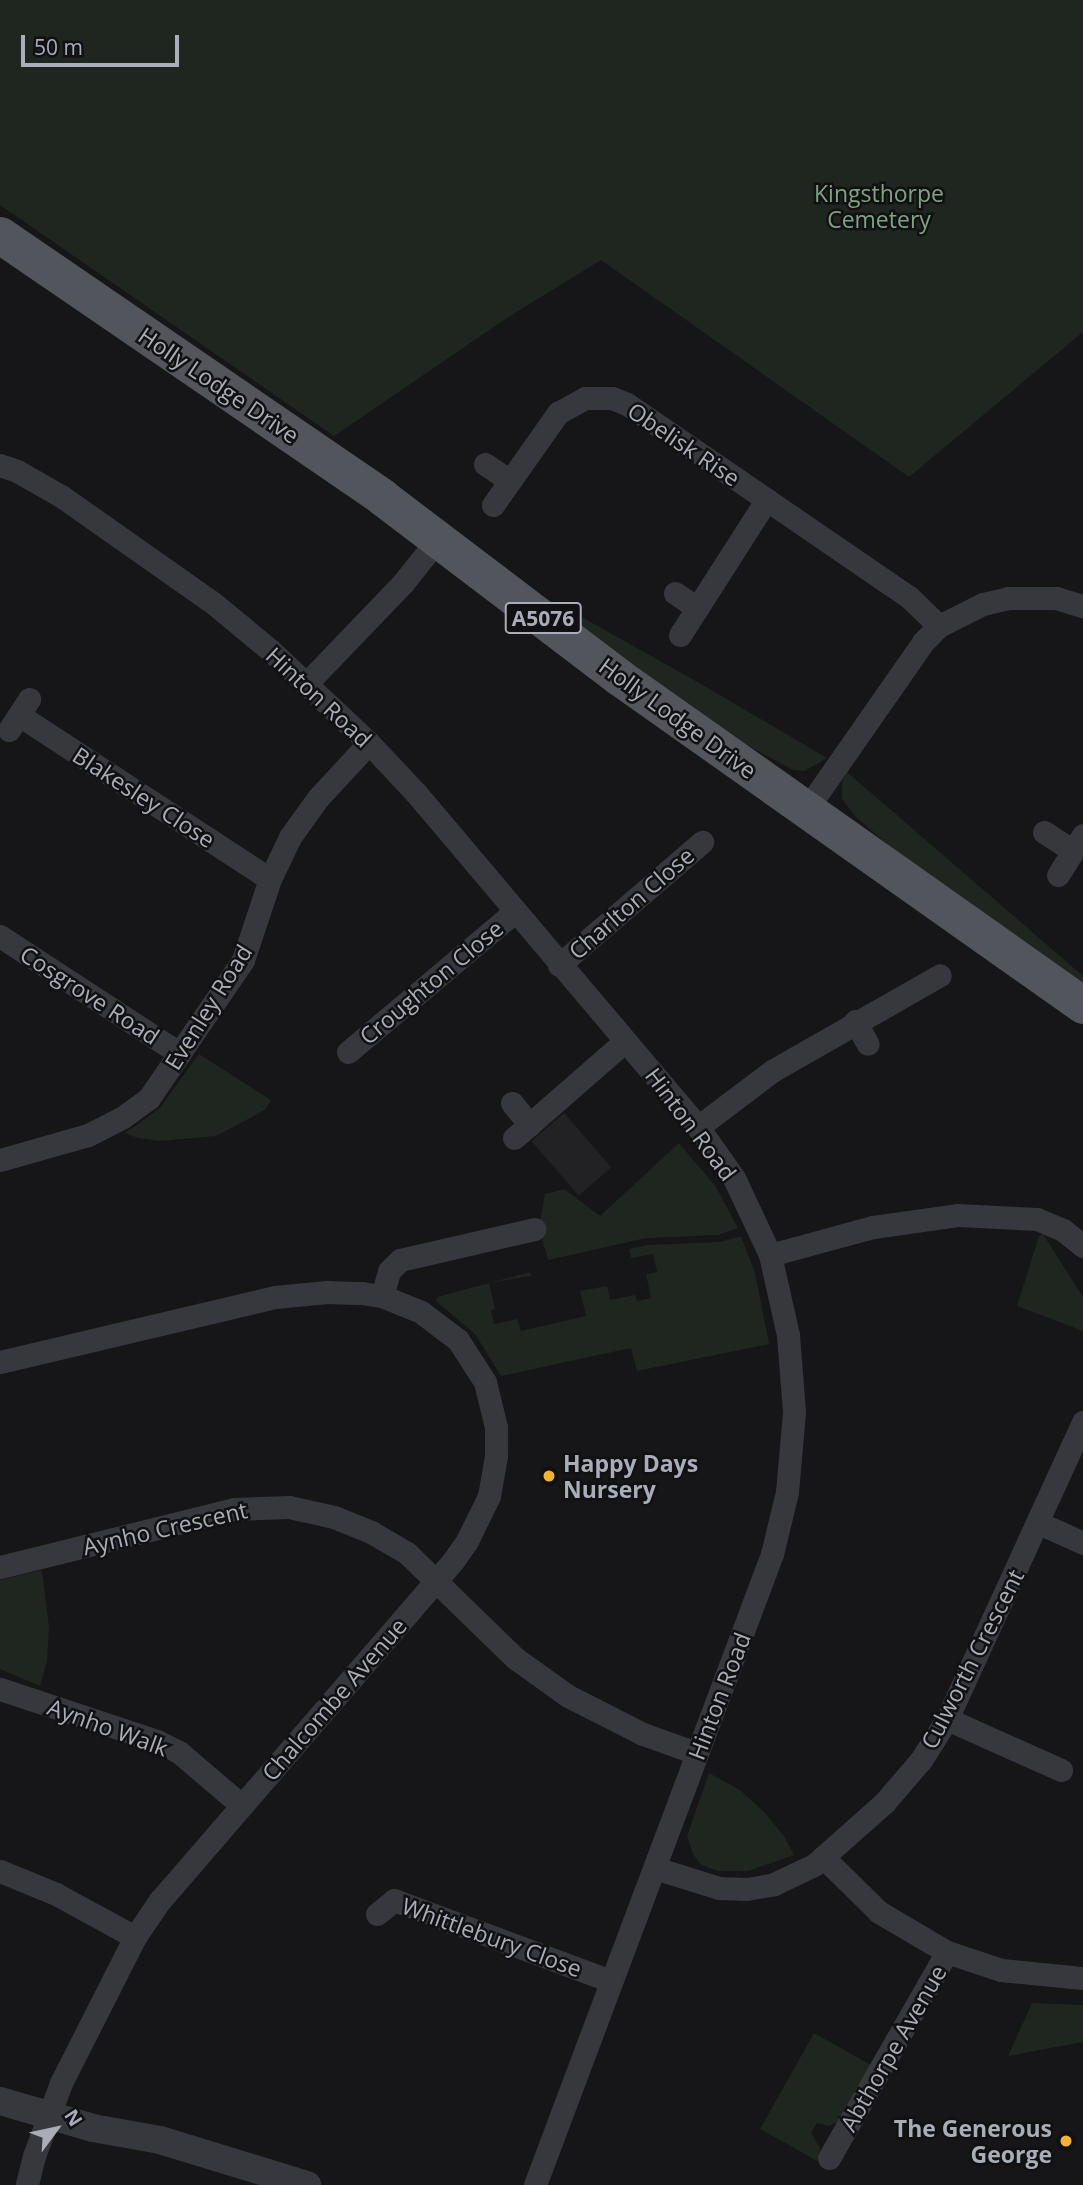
<!DOCTYPE html>
<html>
<head>
<meta charset="utf-8">
<style>
	body { margin:0 }
	#map { position:relative; width:1083px; height:2185px; overflow:hidden; background:#161618; font-family:"Open Sans",sans-serif }
	div>[style] { position:absolute }
	[style*='--x'] { left:calc(var(--x)*1px); top:calc(var(--y)*1px); width:calc(var(--w)*1px); rotate:calc(var(--a)*1deg) }
	.built>* { inset:0; background:#222225; transform-origin:0 0 }
	.green>* { inset:0; background:#1e261f }
	.minor>* { height:23px; margin:-11.5px; padding:0 11.5px; transform-origin:11.5px; border-radius:11.5px; background:#37383d }
	.tertiary>* { height:28px; margin:-14px; padding:0 14px; transform-origin:14px; border-radius:14px; background:#37383d }
	.primary>* { height:37px; margin:-18.5px; padding:0 18.5px; transform-origin:18.5px; border-radius:18.5px; background:#53555c }
	.dots>* { width:19px; height:19px; translate:-50% -50%; box-sizing:border-box; border:4px solid #111113; border-radius:50% }
	span { translate:-50% -50%; white-space:nowrap; text-align:center; line-height:1.15; -webkit-text-stroke:5px #111113; paint-order:stroke }
	.shield-label span { padding:2px 5px; background:#111113; border:2px solid; border-radius:5px; -webkit-text-stroke-width:0 }
	.shield-label { font-size:21px; color:#a8adb8; font-weight:700 }
	.park-label { font-size:23px; color:#7fa381 }
	.street-label { font-size:23px; color:#a8adb8 }
	.poi-label { font-size:23px; color:#a8adb8; font-weight:700 }
	.left { translate:0 -50%; text-align:left }
	.right { translate:-100% -50%; text-align:right }
	.north { position:absolute; left:21px; top:2094px; width:70px; height:70px; -webkit-text-stroke:5px #111113; paint-order:stroke; rotate:57deg; font-size:19px; font-weight:700; line-height:28px; text-align:center; color:#a8adb8 }
	.north::after { content:''; display:block; margin:auto; width:24px; height:32px; background:#a8adb8; clip-path:polygon(50% 0,100% 100%,50% 72%,0 100%) }
	.scale { position:absolute; left:21px; top:35px; width:158px; height:32px; box-sizing:border-box; border:4px solid #a8adb8; border-top:0; padding-left:9px; font-size:21px; line-height:24px; white-space:nowrap; color:#a8adb8; -webkit-text-stroke:5px #111113; paint-order:stroke }
</style>
</head>
<body>
<div id="map">
	<div class="built">
		<i style="left:564px;top:1113px;width:72px;height:43px;rotate:49deg"></i>
	</div>
	<div class="green">
		<i style="clip-path:polygon(0 0,1083px 0,1083px 332px,909px 477px,601px 260px,510px 316px,334px 436px,0 205px)"></i>
		<i style="clip-path:polygon(571px 611px,701px 684px,827px 758px,805px 771px,793px 770px,698px 718px,595px 639px,570px 613px)"></i>
		<i style="clip-path:polygon(847px 772px,1083px 976px,1083px 989px,925px 877px,855px 816px,842px 799px,842px 782px)"></i>
		<i style="clip-path:polygon(199px 1054px,271px 1100px,265px 1110px,216px 1136px,159px 1141px,138px 1138px,125px 1133px,159px 1109px)"></i>
		<i style="clip-path:polygon(679px 1143px,716px 1187px,738px 1228px,718px 1235px,646px 1238px,548px 1260px,539px 1228px,545px 1194px,564px 1189px,600px 1216px)"></i>
		<i style="clip-path:polygon(1043px 1234px,1083px 1297px,1083px 1331px,1017px 1306px,1039px 1236px)"></i>
		<i style="clip-path:polygon(741px 1236px,755px 1273px,769px 1344px,637px 1371px,631px 1348px,501px 1376px,475px 1334px,436px 1301px,437px 1297px,530px 1272px,531px 1276px,489px 1283px,495px 1309px,491px 1310px,494px 1324px,517px 1319px,521px 1331px,586px 1316px,580px 1291px,607px 1286px,610px 1300px,635px 1295px,637px 1301px,651px 1298px,646px 1274px,657px 1272px,653px 1254px,631px 1258px,629px 1249px,647px 1245px,721px 1242px)"></i>
		<i style="clip-path:polygon(42px 1570px,49px 1627px,47px 1661px,40px 1686px,0 1669px,0 1580px)"></i>
		<i style="clip-path:polygon(709px 1773px,740px 1790px,765px 1813px,784px 1836px,794px 1855px,748px 1871px,718px 1871px,701px 1865px,693px 1854px,687px 1836px)"></i>
		<i style="clip-path:polygon(1032px 2003px,1083px 2005px,1083px 2042px,1008px 2056px)"></i>
		<i style="clip-path:polygon(814px 2033px,871px 2065px,838px 2122px,829px 2126px,817px 2123px,811px 2133px,820px 2148px,817px 2161px,760px 2129px)"></i>
	</div>
	<div class="minor">
		<i style="--x:485;--y:464;--w:30;--a:34"></i>
		<i style="--x:0;--y:465;--w:18;--a:19"></i>
		<i style="--x:17;--y:471;--w:51;--a:29.6"></i>
		<i style="--x:61;--y:496;--w:184;--a:35.1"></i>
		<i style="--x:212;--y:602;--w:75;--a:39.6"></i>
		<i style="--x:270;--y:650;--w:136;--a:43.2"></i>
		<i style="--x:369;--y:743;--w:69;--a:46.8"></i>
		<i style="--x:416;--y:793;--w:437;--a:49.8"></i>
		<i style="--x:698;--y:1127;--w:62;--a:54.8"></i>
		<i style="--x:734;--y:1178;--w:85;--a:64.9"></i>
		<i style="--x:770;--y:1255;--w:82;--a:77.3"></i>
		<i style="--x:788;--y:1335;--w:77;--a:85.5"></i>
		<i style="--x:794;--y:1412;--w:80;--a:95"></i>
		<i style="--x:787;--y:1492;--w:64;--a:103.6"></i>
		<i style="--x:772;--y:1554;--w:674;--a:110.59"></i>
		<i style="--x:493;--y:505;--w:113;--a:-54.8"></i>
		<i style="--x:558;--y:413;--w:31;--a:-29"></i>
		<i style="--x:585;--y:398;--w:27;--a:0"></i>
		<i style="--x:612;--y:398;--w:16;--a:22"></i>
		<i style="--x:627;--y:404;--w:342;--a:34.4"></i>
		<i style="--x:909;--y:597;--w:42;--a:44"></i>
		<i style="--x:675;--y:593;--w:27;--a:34"></i>
		<i style="--x:680;--y:635;--w:161;--a:-57.4"></i>
		<i style="--x:307;--y:683;--w:139;--a:-46.2"></i>
		<i style="--x:403;--y:583;--w:56;--a:-51.5"></i>
		<i style="--x:19;--y:715;--w:300;--a:33.2"></i>
		<i style="--x:9;--y:730;--w:37;--a:-57"></i>
		<i style="--x:806;--y:810;--w:205;--a:-55.1"></i>
		<i style="--x:923;--y:642;--w:23;--a:-45"></i>
		<i style="--x:939;--y:626;--w:49;--a:-26.6"></i>
		<i style="--x:983;--y:604;--w:26;--a:-13"></i>
		<i style="--x:1008;--y:598;--w:48;--a:0"></i>
		<i style="--x:1056;--y:598;--w:28;--a:17"></i>
		<i style="--x:1044;--y:832;--w:35;--a:33"></i>
		<i style="--x:1058;--y:875;--w:47;--a:-58"></i>
		<i style="--x:0;--y:936;--w:215;--a:33.2"></i>
		<i style="--x:559;--y:965;--w:189;--a:-40.7"></i>
		<i style="--x:855;--y:1021;--w:26;--a:61"></i>
		<i style="--x:348;--y:1052;--w:217;--a:-40.1"></i>
		<i style="--x:512;--y:1103;--w:28;--a:51"></i>
		<i style="--x:698;--y:1127;--w:93;--a:-37.1"></i>
		<i style="--x:772;--y:1071;--w:193;--a:-29.7"></i>
		<i style="--x:514;--y:1138;--w:147;--a:-41.1"></i>
		<i style="--x:0;--y:1160;--w:91;--a:-15.9"></i>
		<i style="--x:88;--y:1135;--w:39;--a:-27"></i>
		<i style="--x:123;--y:1117;--w:32;--a:-36"></i>
		<i style="--x:149;--y:1098;--w:167;--a:-55.7"></i>
		<i style="--x:243;--y:960;--w:85;--a:-71.6"></i>
		<i style="--x:270;--y:879;--w:47;--a:-64.5"></i>
		<i style="--x:290;--y:837;--w:48;--a:-54.3"></i>
		<i style="--x:318;--y:798;--w:75;--a:-47.2"></i>
		<i style="--x:770;--y:1255;--w:107;--a:-15.2"></i>
		<i style="--x:873;--y:1227;--w:85;--a:-8.1"></i>
		<i style="--x:957;--y:1215;--w:80;--a:2.9"></i>
		<i style="--x:1037;--y:1219;--w:28;--a:23"></i>
		<i style="--x:1063;--y:1230;--w:26;--a:39"></i>
		<i style="--x:382;--y:1296;--w:26;--a:-74"></i>
		<i style="--x:389;--y:1271;--w:16;--a:-45"></i>
		<i style="--x:400;--y:1260;--w:138;--a:-13"></i>
		<i style="--x:0;--y:1362;--w:283;--a:-13.3"></i>
		<i style="--x:275;--y:1297;--w:52;--a:-5.5"></i>
		<i style="--x:327;--y:1292;--w:35;--a:2"></i>
		<i style="--x:362;--y:1293;--w:20;--a:9"></i>
		<i style="--x:382;--y:1296;--w:42;--a:22.3"></i>
		<i style="--x:421;--y:1312;--w:46;--a:37.1"></i>
		<i style="--x:458;--y:1340;--w:50;--a:57.3"></i>
		<i style="--x:485;--y:1382;--w:46;--a:76.3"></i>
		<i style="--x:496;--y:1427;--w:29;--a:90"></i>
		<i style="--x:496;--y:1456;--w:41;--a:99.9"></i>
		<i style="--x:489;--y:1496;--w:50;--a:116.1"></i>
		<i style="--x:467;--y:1541;--w:24;--a:125"></i>
		<i style="--x:453;--y:1561;--w:448;--a:130.8"></i>
		<i style="--x:160;--y:1900;--w:45;--a:124"></i>
		<i style="--x:135;--y:1937;--w:164;--a:116.9"></i>
		<i style="--x:61;--y:2083;--w:78;--a:110.3"></i>
		<i style="--x:34;--y:2156;--w:30;--a:104"></i>
		<i style="--x:1039;--y:1523;--w:48;--a:24.4"></i>
		<i style="--x:0;--y:1567;--w:241;--a:-13.9"></i>
		<i style="--x:234;--y:1509;--w:55;--a:-2.1"></i>
		<i style="--x:289;--y:1507;--w:46;--a:12.5"></i>
		<i style="--x:334;--y:1517;--w:40;--a:22"></i>
		<i style="--x:371;--y:1532;--w:42;--a:30.3"></i>
		<i style="--x:407;--y:1553;--w:151;--a:44.2"></i>
		<i style="--x:515;--y:1658;--w:65;--a:35.6"></i>
		<i style="--x:568;--y:1696;--w:84;--a:26.9"></i>
		<i style="--x:643;--y:1734;--w:56;--a:19.7"></i>
		<i style="--x:0;--y:1689;--w:165;--a:18.3"></i>
		<i style="--x:157;--y:1741;--w:25;--a:27"></i>
		<i style="--x:179;--y:1752;--w:82;--a:40.5"></i>
		<i style="--x:947;--y:1719;--w:125;--a:24.1"></i>
		<i style="--x:823;--y:1857;--w:78;--a:44.5"></i>
		<i style="--x:879;--y:1912;--w:79;--a:30.5"></i>
		<i style="--x:947;--y:1952;--w:57;--a:18.4"></i>
		<i style="--x:1001;--y:1970;--w:82;--a:5.6"></i>
		<i style="--x:655;--y:1868;--w:67;--a:17.4"></i>
		<i style="--x:719;--y:1888;--w:28;--a:2"></i>
		<i style="--x:747;--y:1889;--w:27;--a:-10"></i>
		<i style="--x:774;--y:1884;--w:44;--a:-25.4"></i>
		<i style="--x:814;--y:1865;--w:94;--a:-41.5"></i>
		<i style="--x:884;--y:1803;--w:57;--a:-49.3"></i>
		<i style="--x:921;--y:1760;--w:49;--a:-57.6"></i>
		<i style="--x:947;--y:1719;--w:327;--a:-65.4"></i>
		<i style="--x:0;--y:1871;--w:61;--a:22.3"></i>
		<i style="--x:56;--y:1894;--w:90;--a:28.6"></i>
		<i style="--x:377;--y:1914;--w:22;--a:-39"></i>
		<i style="--x:394;--y:1900;--w:232;--a:20.5"></i>
		<i style="--x:829;--y:2158;--w:237;--a:-60.2"></i>
	</div>
	<div class="tertiary">
		<i style="--x:0;--y:2101;--w:97;--a:16.2"></i>
		<i style="--x:93;--y:2128;--w:68;--a:10.2"></i>
		<i style="--x:160;--y:2140;--w:154;--a:17"></i>
	</div>
	<div class="primary">
		<i style="--x:0;--y:235;--w:463;--a:34.4"></i>
		<i style="--x:382;--y:497;--w:298;--a:37.2"></i>
		<i style="--x:619;--y:677;--w:568;--a:35.26"></i>
	</div>
	<div class="dots">
		<i style="left:549px;top:1476px;background:#f2b134"></i>
		<i style="left:1066px;top:2141px;background:#f2b134"></i>
	</div>
	<div class="shield-label">
		<span style="left:543px;top:618px">A5076</span>
	</div>
	<div class="park-label">
		<span style="left:879px;top:206px">Kingsthorpe<br>Cemetery</span>
	</div>
	<div class="street-label">
		<span style="left:219px;top:385px;rotate:34deg">Holly Lodge Drive</span>
		<span style="left:684px;top:444px;rotate:34deg">Obelisk Rise</span>
		<span style="left:319px;top:697px;rotate:43deg">Hinton Road</span>
		<span style="left:678px;top:718px;rotate:36deg">Holly Lodge Drive</span>
		<span style="left:144px;top:797px;rotate:33deg">Blakesley Close</span>
		<span style="left:631px;top:903px;rotate:-41deg">Charlton Close</span>
		<span style="left:431px;top:982px;rotate:-40deg">Croughton Close</span>
		<span style="left:90px;top:995px;rotate:33deg">Cosgrove Road</span>
		<span style="left:208px;top:1007px;rotate:-58deg">Evenley Road</span>
		<span style="left:691px;top:1124px;rotate:53deg">Hinton Road</span>
		<span style="left:165px;top:1528px;rotate:-13deg">Aynho Crescent</span>
		<span style="left:972px;top:1659px;rotate:-63deg">Culworth Crescent</span>
		<span style="left:719px;top:1696px;rotate:-69deg">Hinton Road</span>
		<span style="left:334px;top:1699px;rotate:-49deg">Chalcombe Avenue</span>
		<span style="left:108px;top:1727px;rotate:20deg">Aynho Walk</span>
		<span style="left:492px;top:1937px;rotate:20deg">Whittlebury Close</span>
		<span style="left:893px;top:2048px;rotate:-60deg">Abthorpe Avenue</span>
	</div>
	<div class="poi-label">
		<span class="left" style="left:563px;top:1476px">Happy Days<br>Nursery</span>
		<span class="right" style="left:1052px;top:2141px">The Generous<br>George</span>
	</div>
	<div class="north">N</div>
	<div class="scale">50 m</div>
</div>
</body>
</html>
